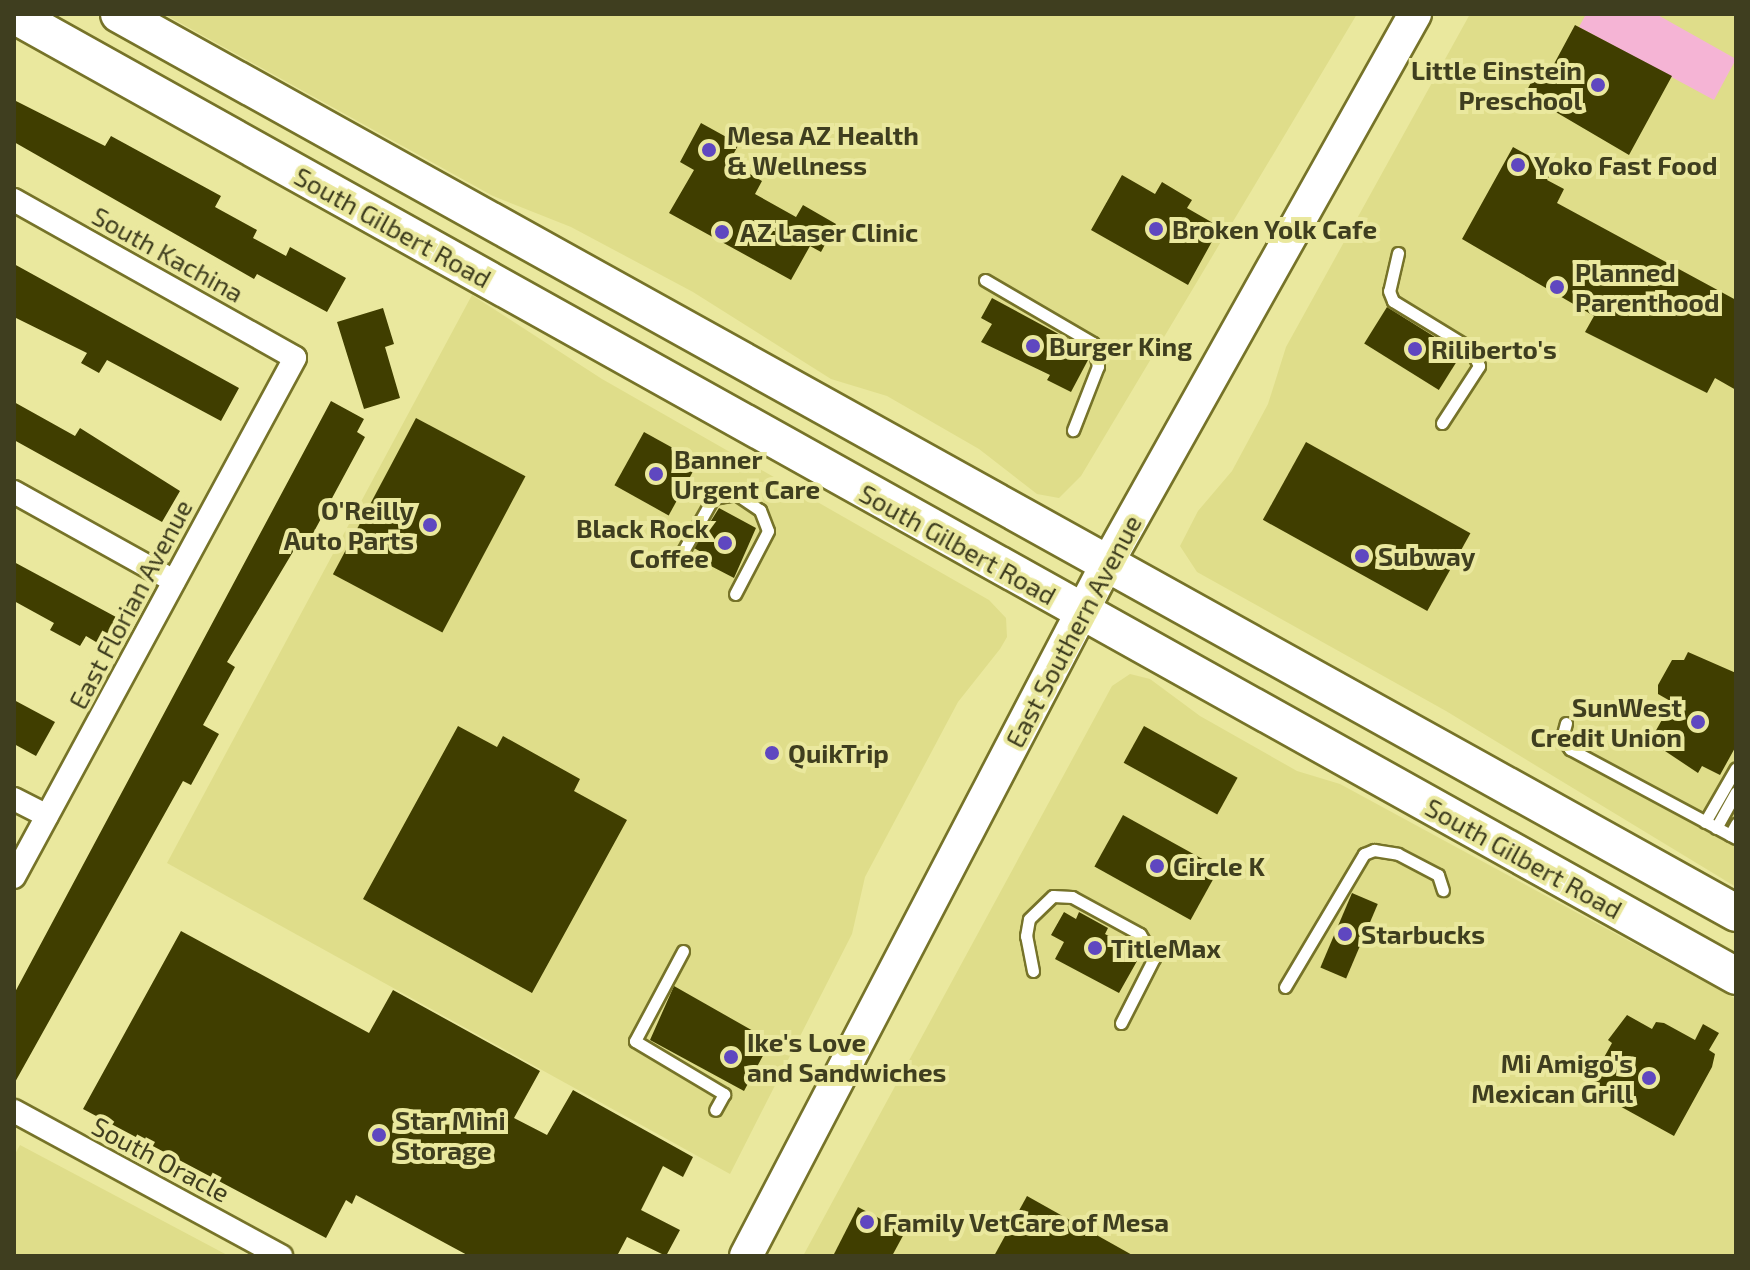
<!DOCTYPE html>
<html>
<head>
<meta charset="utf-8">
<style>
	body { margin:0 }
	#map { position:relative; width:1750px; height:1270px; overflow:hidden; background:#eae89e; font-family:"Exo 2",sans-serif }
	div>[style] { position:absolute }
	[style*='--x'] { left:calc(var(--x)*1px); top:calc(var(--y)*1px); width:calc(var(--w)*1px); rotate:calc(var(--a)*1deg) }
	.built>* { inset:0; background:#dfdd8a }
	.green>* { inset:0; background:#f5b4d5 }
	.building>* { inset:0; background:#403e00; transform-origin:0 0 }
	.roads { filter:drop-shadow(2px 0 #767329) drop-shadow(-2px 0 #767329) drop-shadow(0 2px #767329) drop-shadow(0 -2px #767329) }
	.service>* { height:11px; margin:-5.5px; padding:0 5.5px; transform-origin:5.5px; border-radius:5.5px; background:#fff }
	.minor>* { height:22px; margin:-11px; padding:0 11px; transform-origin:11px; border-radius:11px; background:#fff }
	.secondary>* { height:32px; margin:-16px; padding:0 16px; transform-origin:16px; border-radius:16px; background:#fff }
	.primary>* { height:36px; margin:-18px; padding:0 18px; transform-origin:18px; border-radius:18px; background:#fff }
	.dots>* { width:22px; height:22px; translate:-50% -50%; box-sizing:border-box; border:4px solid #eae89e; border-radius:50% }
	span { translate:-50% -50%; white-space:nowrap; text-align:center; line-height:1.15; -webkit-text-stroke:8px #eae89e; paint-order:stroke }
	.poi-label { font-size:26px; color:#3f3e1f; font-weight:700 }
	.right { translate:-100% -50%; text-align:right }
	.left { translate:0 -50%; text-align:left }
	.street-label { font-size:26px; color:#3f3e1f }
	.frame { position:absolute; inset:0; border:16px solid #3f3e1f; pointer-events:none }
</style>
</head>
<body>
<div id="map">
	<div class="built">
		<i style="clip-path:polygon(164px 14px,1357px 14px,1081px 476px,1059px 498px,1037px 494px,979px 449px,887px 396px,831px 379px,693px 292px,571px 227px,493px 196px)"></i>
		<i style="clip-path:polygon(1470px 14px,1736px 14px,1736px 887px,1446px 711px,1197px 572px,1180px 546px,1198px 511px,1232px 471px,1268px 404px,1286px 347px)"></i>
		<i style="clip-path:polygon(472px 295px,602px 379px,989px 600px,1006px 618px,1007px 637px,1000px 649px,958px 702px,865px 877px,852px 934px,730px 1174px,167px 863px)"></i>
		<i style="clip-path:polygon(1130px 674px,1150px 679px,1200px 716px,1297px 771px,1340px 784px,1736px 999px,1736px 1256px,803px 1256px,1112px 686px)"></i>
		<i style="clip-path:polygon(20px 1145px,229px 1256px,14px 1256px,14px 1156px)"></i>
	</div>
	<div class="green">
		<i style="clip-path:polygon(1586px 14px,1656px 14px,1736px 59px,1714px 100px,1579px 27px)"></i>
	</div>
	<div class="building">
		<i style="clip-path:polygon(1575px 25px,1672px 76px,1629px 155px,1525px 94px,1537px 71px,1547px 77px)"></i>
		<i style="clip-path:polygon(14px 100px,105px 146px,111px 136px,221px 196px,215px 207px,257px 230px,253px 238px,286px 256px,290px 247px,346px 278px,327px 312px,257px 274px,254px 279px,14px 142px)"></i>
		<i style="clip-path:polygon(701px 123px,739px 144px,729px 162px,762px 181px,755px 194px,796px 217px,803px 205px,836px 224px,821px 252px,810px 246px,791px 280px,669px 213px,694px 170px,680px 162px)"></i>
		<i style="clip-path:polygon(1513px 147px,1553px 169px,1547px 180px,1564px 189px,1557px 203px,1736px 300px,1736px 390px,1715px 378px,1707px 393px,1585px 332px,1594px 316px,1462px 239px)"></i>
		<i style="clip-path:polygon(1122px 175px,1155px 194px,1162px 182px,1192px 200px,1187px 208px,1220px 227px,1188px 285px,1091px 230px)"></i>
		<i style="clip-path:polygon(14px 264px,239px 388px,221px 421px,107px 360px,99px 373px,81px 363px,87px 353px,14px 317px)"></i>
		<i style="clip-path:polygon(992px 298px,1079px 345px,1076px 349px,1088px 360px,1071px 392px,1047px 380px,1050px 375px,981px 342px,992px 324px,981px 318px)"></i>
		<i style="left:1387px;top:307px;width:88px;height:43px;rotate:32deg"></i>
		<i style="clip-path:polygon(383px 308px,394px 344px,385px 347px,400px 398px,364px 409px,337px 322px)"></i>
		<i style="clip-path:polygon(331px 401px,364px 419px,357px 432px,365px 437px,310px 539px,303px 535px,227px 662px,235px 667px,203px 725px,219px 734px,191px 785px,183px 781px,14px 1084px,14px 994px)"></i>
		<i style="clip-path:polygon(14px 402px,75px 436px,80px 428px,180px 491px,162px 522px,14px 440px)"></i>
		<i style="left:416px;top:418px;width:124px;height:177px;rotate:28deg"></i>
		<i style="left:644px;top:432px;width:62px;height:61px;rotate:29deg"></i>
		<i style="left:1306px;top:442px;width:188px;height:89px;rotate:29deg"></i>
		<i style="clip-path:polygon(719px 508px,756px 528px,734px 578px,707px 564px,710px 557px,694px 548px)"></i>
		<i style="clip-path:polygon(14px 562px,116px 617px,101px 645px,86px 636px,80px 646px,50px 630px,54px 623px,14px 601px)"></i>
		<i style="clip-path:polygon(1688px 652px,1736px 673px,1736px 746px,1720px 775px,1702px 766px,1698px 773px,1650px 741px,1672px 702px,1658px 694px,1658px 685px,1672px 660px,1684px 660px)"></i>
		<i style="clip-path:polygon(14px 700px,55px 722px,36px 756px,14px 744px)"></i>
		<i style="clip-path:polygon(458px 726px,497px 747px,503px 736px,580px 779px,574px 791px,627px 820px,532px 993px,363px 899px)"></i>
		<i style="left:1144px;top:726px;width:107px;height:42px;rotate:29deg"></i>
		<i style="left:1123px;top:815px;width:110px;height:59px;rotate:29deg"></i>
		<i style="left:1352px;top:893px;width:28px;height:81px;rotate:23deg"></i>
		<i style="clip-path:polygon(1064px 912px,1076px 919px,1079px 912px,1108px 928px,1105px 934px,1141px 954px,1119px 993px,1055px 959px,1064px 942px,1051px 935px)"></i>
		<i style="clip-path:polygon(181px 931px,369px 1033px,393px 990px,540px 1071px,514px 1118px,547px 1135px,573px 1090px,693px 1157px,683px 1177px,663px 1166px,641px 1210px,680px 1230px,666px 1256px,627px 1237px,617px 1256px,469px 1256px,356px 1195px,352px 1204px,346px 1200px,326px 1238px,83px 1109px)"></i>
		<i style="clip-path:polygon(674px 986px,762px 1036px,757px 1045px,766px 1050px,744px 1091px,650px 1040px)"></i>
		<i style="clip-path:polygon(1627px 1015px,1652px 1029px,1656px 1022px,1664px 1023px,1695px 1040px,1703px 1024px,1719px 1033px,1709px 1050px,1715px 1054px,1712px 1067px,1674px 1136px,1587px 1088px,1612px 1043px,1608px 1040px)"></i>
		<i style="clip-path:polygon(1027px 1196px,1134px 1256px,994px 1256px)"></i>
		<i style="clip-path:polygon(858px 1207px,905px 1232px,892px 1256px,833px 1256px)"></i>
	</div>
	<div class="roads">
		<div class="service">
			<i style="--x:1398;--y:253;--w:39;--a:103"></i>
			<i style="--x:1389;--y:291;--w:11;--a:68"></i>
			<i style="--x:1393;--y:301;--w:90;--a:31.4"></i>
			<i style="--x:1470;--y:348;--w:20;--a:63"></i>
			<i style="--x:1479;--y:366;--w:68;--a:123"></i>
			<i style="--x:985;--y:280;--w:125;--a:30.3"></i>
			<i style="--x:1093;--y:343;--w:24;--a:78"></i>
			<i style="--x:1098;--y:366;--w:69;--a:111.3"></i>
			<i style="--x:677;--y:562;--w:73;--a:-60.6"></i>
			<i style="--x:713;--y:498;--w:23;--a:-10"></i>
			<i style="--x:736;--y:494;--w:29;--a:34"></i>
			<i style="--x:760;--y:510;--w:22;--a:69"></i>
			<i style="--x:768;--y:531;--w:71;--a:117.6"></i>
			<i style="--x:1566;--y:723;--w:16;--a:105"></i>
			<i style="--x:1562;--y:738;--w:14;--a:54"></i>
			<i style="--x:1570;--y:749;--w:188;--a:28.2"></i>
			<i style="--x:1705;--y:822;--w:62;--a:-60.1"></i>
			<i style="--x:1716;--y:828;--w:41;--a:-60.9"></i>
			<i style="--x:1730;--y:835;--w:13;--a:-61"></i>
			<i style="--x:683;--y:951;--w:102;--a:118.1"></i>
			<i style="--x:635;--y:1041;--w:104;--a:30.8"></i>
			<i style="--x:724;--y:1094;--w:18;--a:119"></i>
			<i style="--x:1033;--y:971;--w:36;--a:-101"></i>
			<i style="--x:1026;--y:936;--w:17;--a:-80"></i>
			<i style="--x:1029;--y:919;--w:33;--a:-44"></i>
			<i style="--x:1053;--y:896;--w:19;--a:3"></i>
			<i style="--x:1072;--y:897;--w:77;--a:28.6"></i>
			<i style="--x:1140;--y:934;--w:28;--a:60"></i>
			<i style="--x:1154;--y:958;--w:73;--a:116.9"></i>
			<i style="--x:1285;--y:987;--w:155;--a:-59.3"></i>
			<i style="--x:1364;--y:854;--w:11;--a:-22"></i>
			<i style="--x:1374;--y:850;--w:24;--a:9"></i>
			<i style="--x:1398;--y:854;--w:45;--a:27.7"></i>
			<i style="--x:1438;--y:875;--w:16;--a:72"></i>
		</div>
		<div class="minor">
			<i style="--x:14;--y:200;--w:322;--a:29.3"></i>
			<i style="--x:295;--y:358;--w:590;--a:118.43"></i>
			<i style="--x:14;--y:492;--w:183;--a:29.1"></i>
			<i style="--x:14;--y:799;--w:37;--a:27"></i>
			<i style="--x:14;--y:1111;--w:304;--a:28.5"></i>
		</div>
		<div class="secondary">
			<i style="--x:746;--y:1256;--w:785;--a:-62.46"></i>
			<i style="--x:1109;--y:560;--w:626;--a:-60.73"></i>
		</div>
		<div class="primary">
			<i style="--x:119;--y:14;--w:1850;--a:29.07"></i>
			<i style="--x:14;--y:15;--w:1972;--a:29.16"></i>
		</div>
	</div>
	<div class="dots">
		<i style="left:1598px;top:85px;background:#5f47c0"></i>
		<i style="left:709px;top:150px;background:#5f47c0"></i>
		<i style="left:1518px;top:165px;background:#5f47c0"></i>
		<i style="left:1156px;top:229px;background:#5f47c0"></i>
		<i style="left:722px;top:232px;background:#5f47c0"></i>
		<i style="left:1557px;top:287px;background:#5f47c0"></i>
		<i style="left:1033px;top:346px;background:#5f47c0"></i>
		<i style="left:1415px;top:349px;background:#5f47c0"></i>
		<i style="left:656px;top:474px;background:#5f47c0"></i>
		<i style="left:430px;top:525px;background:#5f47c0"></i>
		<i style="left:725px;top:543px;background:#5f47c0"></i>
		<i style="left:1362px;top:556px;background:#5f47c0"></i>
		<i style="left:1698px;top:722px;background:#5f47c0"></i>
		<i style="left:772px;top:753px;background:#5f47c0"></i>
		<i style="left:1157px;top:866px;background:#5f47c0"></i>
		<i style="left:1345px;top:934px;background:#5f47c0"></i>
		<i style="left:1095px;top:948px;background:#5f47c0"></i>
		<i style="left:731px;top:1057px;background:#5f47c0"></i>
		<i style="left:1649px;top:1078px;background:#5f47c0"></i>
		<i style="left:379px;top:1135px;background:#5f47c0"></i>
		<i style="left:867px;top:1222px;background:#5f47c0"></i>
	</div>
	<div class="poi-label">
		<span class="right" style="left:1582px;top:85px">Little Einstein<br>Preschool</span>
		<span class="left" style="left:727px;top:150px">Mesa AZ Health<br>&amp; Wellness</span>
		<span class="left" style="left:1534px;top:165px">Yoko Fast Food</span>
		<span class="left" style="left:1172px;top:229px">Broken Yolk Cafe</span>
		<span class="left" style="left:740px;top:232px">AZ Laser Clinic</span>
		<span class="left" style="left:1575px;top:287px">Planned<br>Parenthood</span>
		<span class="left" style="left:1049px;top:346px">Burger King</span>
		<span class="left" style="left:1431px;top:349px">Riliberto's</span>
		<span class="left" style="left:674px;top:474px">Banner<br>Urgent Care</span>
		<span class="right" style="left:414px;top:525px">O'Reilly<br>Auto Parts</span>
		<span class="right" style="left:709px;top:543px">Black Rock<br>Coffee</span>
		<span class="left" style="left:1378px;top:556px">Subway</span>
		<span class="right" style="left:1682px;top:722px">SunWest<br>Credit Union</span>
		<span class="left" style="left:788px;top:753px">QuikTrip</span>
		<span class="left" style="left:1173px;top:866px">Circle K</span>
		<span class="left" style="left:1361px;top:934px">Starbucks</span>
		<span class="left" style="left:1111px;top:948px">TitleMax</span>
		<span class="left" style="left:747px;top:1057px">Ike's Love<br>and Sandwiches</span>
		<span class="right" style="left:1633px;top:1078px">Mi Amigo's<br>Mexican Grill</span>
		<span class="left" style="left:395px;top:1135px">Star Mini<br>Storage</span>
		<span class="left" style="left:883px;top:1222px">Family VetCare of Mesa</span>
	</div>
	<div class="street-label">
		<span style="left:393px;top:227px;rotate:29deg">South Gilbert Road</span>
		<span style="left:168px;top:254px;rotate:29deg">South Kachina</span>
		<span style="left:958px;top:544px;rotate:29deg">South Gilbert Road</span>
		<span style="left:130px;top:604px;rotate:-62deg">East Florian Avenue</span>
		<span style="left:1073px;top:631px;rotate:-62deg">East Southern Avenue</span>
		<span style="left:1524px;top:858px;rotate:29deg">South Gilbert Road</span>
		<span style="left:161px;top:1159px;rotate:28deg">South Oracle</span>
	</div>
	<div class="frame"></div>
</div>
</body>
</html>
